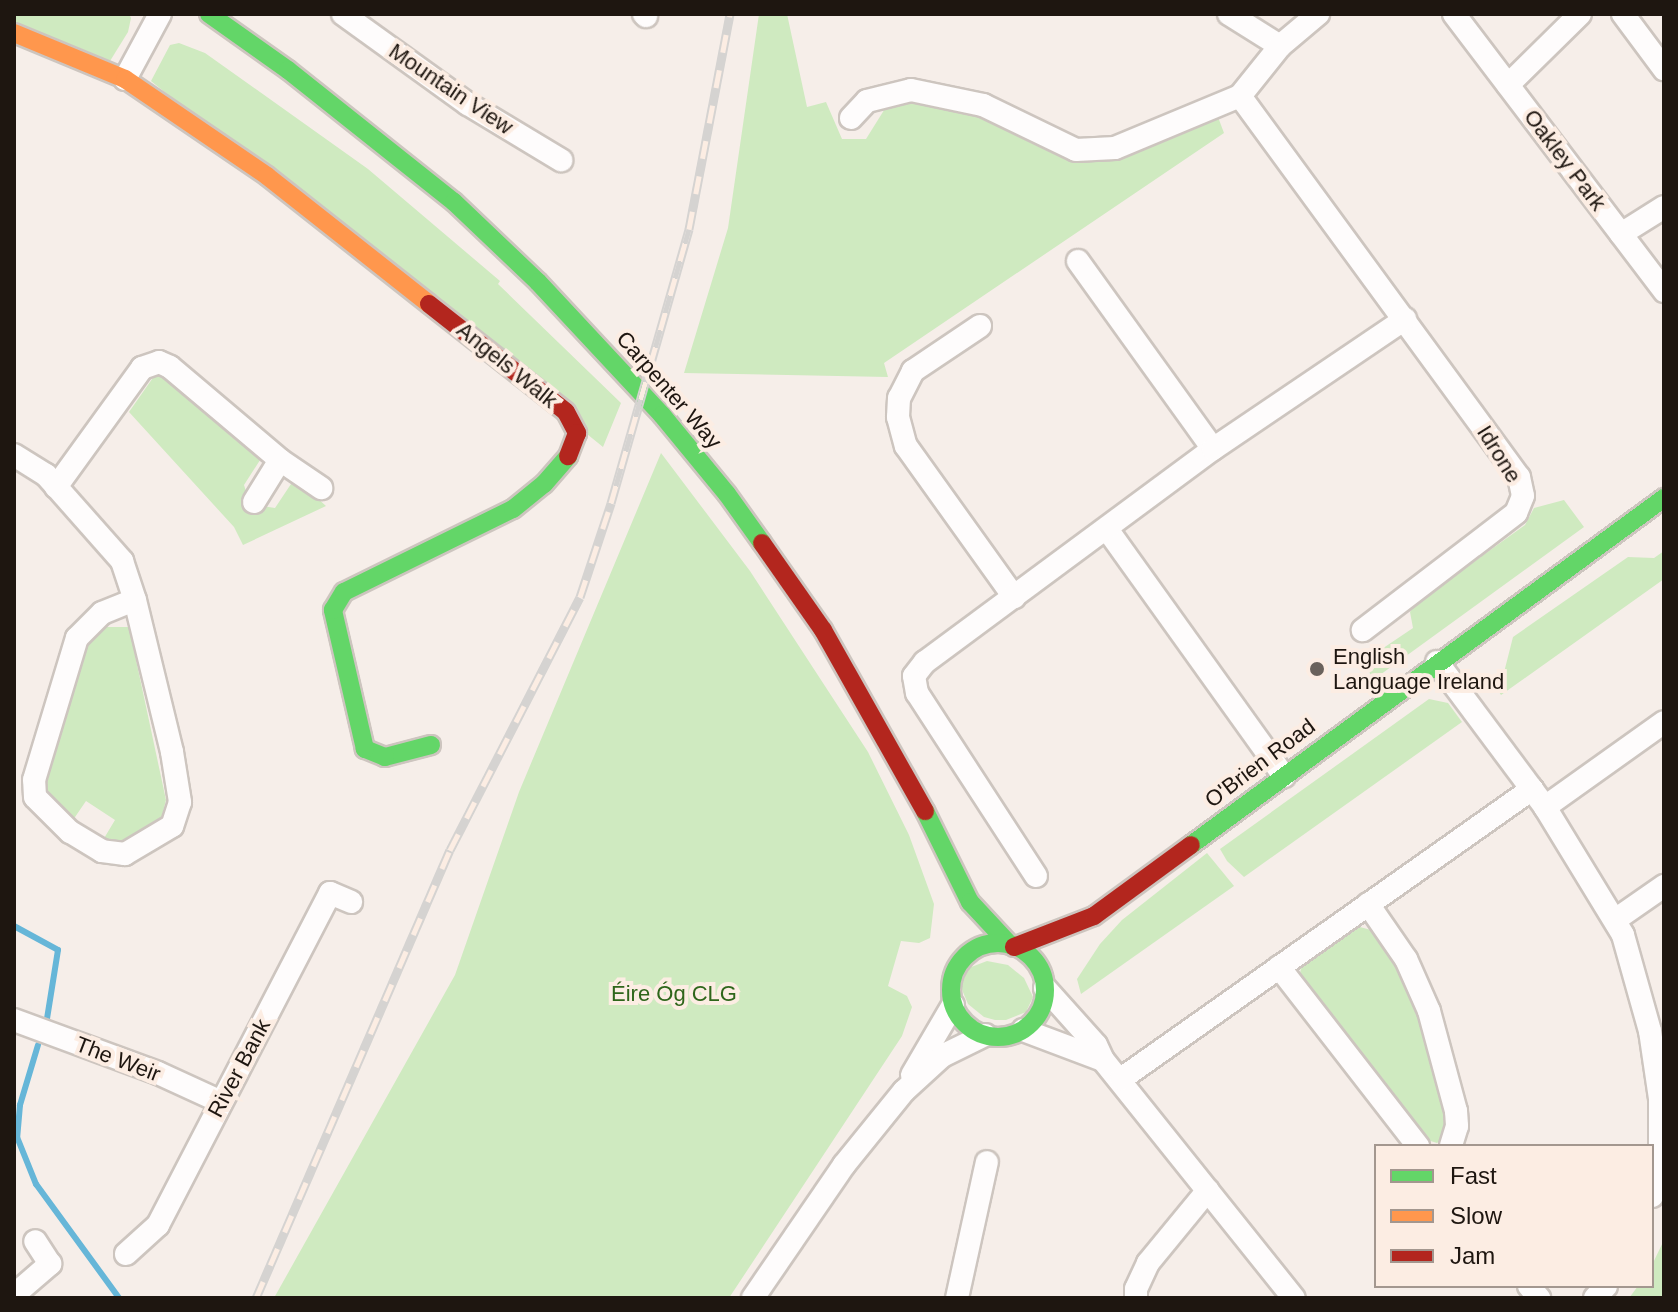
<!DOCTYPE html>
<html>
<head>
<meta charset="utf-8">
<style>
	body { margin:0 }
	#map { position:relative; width:1678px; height:1312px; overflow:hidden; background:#f6eee9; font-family:Helvetica,sans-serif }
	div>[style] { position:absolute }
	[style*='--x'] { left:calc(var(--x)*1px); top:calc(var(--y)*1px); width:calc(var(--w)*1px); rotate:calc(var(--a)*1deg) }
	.green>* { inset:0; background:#cfeac0 }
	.stream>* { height:6px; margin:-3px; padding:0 3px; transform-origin:3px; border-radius:3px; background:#66b6d8 }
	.roads { filter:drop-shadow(2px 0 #cdc5bf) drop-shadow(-2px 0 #cdc5bf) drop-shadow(0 2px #cdc5bf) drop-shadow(0 -2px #cdc5bf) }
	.street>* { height:22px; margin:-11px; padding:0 11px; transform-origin:11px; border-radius:11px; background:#fefcfc }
	.fast>* { height:18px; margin:-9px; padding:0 9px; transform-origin:9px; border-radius:9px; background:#63d668 }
	.fast>.ring { margin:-9px; padding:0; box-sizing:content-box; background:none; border:18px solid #63d668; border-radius:50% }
	.slow>* { height:18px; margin:-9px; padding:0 9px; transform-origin:9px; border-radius:9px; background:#ff974d }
	.jam>* { height:18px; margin:-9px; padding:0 9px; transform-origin:9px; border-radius:9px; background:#b3261e }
	.rail>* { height:9px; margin-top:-4.5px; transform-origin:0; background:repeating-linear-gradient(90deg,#fcede3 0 18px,#d5d3d1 0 36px); box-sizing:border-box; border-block:2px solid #d5d3d1 }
	.dots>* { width:22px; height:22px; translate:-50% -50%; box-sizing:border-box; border:4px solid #fcede3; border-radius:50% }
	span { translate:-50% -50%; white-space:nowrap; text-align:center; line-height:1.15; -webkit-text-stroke:8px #fcede3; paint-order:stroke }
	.street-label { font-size:22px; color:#1e1610 }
	.poi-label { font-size:22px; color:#1e1610 }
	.left { translate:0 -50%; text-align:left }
	.park-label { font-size:22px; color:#2f661b }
	.frame { position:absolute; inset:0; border:16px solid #1e1610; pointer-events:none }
	.legend { position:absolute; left:1374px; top:1144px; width:280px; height:144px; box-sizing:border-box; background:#fcede3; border:2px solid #a3978f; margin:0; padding:10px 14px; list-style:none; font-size:24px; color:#1e1610 }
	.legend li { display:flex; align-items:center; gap:16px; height:40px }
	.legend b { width:40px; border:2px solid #a3978f }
</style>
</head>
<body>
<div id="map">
	<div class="green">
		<i style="clip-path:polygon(14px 14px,129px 14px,131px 18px,128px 32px,110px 61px,14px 23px)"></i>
		<i style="clip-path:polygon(759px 14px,787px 14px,807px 107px,826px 102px,842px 139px,866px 139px,891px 99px,905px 97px,982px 114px,1078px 157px,1103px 160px,1218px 117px,1224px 133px,884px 363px,888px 377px,684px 373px,728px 228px)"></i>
		<i style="clip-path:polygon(179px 43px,205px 53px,368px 169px,500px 281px,498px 284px,621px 403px,603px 447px,151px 81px,170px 45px)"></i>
		<i style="clip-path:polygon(157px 372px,172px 380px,262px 457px,244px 485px,250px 504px,275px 508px,295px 478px,326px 506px,243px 545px,234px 527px,129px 412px)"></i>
		<i style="clip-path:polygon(661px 453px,750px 571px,868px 752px,909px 835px,934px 904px,930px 938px,919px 943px,901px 941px,888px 986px,907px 996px,912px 1007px,902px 1036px,729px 1298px,274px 1298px,455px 975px,519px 792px)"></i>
		<i style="clip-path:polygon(1564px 500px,1584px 527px,1373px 680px,1364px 661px,1413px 628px,1410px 612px,1414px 605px,1525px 525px,1534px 508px)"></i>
		<i style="clip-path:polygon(1664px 551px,1664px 579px,1501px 695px,1499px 692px,1513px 637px,1628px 557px,1654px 558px)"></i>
		<i style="clip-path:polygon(101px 627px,129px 627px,166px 800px,161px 820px,121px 842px,103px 840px,115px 820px,86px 801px,73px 820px,38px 786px,83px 638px)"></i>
		<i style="clip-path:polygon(1429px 699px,1448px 703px,1462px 722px,1244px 877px,1227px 861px,1220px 849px)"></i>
		<i style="clip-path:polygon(1207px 853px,1234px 886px,1081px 994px,1077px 979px,1100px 944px,1122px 920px)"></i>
		<i style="clip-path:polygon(1356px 926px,1375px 931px,1382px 940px,1412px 993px,1426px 1028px,1449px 1113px,1443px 1139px,1437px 1143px,1424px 1139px,1309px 992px,1300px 974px,1302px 962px)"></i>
		<i style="clip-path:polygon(987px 961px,1008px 965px,1024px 978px,1033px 997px,1026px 1012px,1006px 1020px,995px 1020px,984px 1017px,968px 1004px,960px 985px,961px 977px,966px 969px)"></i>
		<i style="clip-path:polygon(1664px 1240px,1664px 1298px,1629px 1298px,1638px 1286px,1652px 1286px,1652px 1265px)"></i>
	</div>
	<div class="stream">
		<i style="--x:14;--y:926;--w:50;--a:28.6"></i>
		<i style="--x:58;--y:950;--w:70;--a:99.1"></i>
		<i style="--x:38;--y:1045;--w:63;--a:106.7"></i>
		<i style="--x:20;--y:1105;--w:32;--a:95"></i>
		<i style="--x:17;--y:1137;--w:51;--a:68"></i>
		<i style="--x:36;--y:1184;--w:141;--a:53.9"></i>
	</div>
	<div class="roads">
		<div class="street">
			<i style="--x:343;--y:14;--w:154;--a:35.8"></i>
			<i style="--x:468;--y:104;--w:109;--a:31.1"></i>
			<i style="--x:644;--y:14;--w:3;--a:45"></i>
			<i style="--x:1229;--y:14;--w:60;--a:32.1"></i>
			<i style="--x:1454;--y:14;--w:348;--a:52.8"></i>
			<i style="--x:1623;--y:14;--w:69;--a:53.3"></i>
			<i style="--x:125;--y:79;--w:74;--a:-61.7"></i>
			<i style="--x:1508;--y:85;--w:101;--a:-44.6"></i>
			<i style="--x:1240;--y:96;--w:472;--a:53.8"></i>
			<i style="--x:1519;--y:477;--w:19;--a:78"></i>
			<i style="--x:1523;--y:496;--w:18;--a:112"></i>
			<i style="--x:1516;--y:513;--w:193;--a:142.6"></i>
			<i style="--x:851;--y:118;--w:23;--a:-47"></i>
			<i style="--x:867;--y:101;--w:45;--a:-14"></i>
			<i style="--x:911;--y:90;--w:74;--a:11.8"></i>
			<i style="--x:983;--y:105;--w:103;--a:25.8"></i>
			<i style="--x:1076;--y:150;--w:39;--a:-3"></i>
			<i style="--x:1115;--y:148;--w:135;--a:-22.6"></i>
			<i style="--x:1240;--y:96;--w:64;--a:-51.3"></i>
			<i style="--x:1280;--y:46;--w:50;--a:-40.1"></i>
			<i style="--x:1621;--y:234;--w:51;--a:-32.1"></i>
			<i style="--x:1078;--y:261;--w:231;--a:54.3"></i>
			<i style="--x:980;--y:326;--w:81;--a:146.1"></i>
			<i style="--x:913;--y:371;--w:30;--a:117"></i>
			<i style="--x:899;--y:398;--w:19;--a:93"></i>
			<i style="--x:898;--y:417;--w:30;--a:75"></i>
			<i style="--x:906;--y:446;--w:186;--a:54.4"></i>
			<i style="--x:14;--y:455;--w:38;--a:32"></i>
			<i style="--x:46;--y:475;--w:115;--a:48.5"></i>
			<i style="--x:122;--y:561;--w:41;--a:71.6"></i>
			<i style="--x:135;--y:600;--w:156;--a:76.3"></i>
			<i style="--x:172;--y:752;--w:51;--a:80.9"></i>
			<i style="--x:180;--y:802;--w:25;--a:108"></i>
			<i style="--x:172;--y:826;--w:55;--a:149.2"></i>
			<i style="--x:125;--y:854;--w:23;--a:-173"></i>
			<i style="--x:102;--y:851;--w:37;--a:-149"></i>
			<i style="--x:70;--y:832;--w:49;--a:-135"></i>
			<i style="--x:35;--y:797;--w:17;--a:-93"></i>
			<i style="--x:34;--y:780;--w:148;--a:-73.2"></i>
			<i style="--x:77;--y:638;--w:35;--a:-45"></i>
			<i style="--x:102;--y:613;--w:35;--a:-22"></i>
			<i style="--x:56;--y:487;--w:147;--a:-54.1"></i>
			<i style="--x:142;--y:368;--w:18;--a:-19"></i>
			<i style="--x:159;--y:362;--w:12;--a:24"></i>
			<i style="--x:170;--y:367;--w:144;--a:40.2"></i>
			<i style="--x:280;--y:460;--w:50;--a:34.3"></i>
			<i style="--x:254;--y:502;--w:49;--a:-58.2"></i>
			<i style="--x:1107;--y:529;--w:304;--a:54.4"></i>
			<i style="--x:1437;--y:662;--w:181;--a:53.3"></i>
			<i style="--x:1545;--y:807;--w:150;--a:58.6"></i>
			<i style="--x:1623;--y:935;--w:100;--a:74.3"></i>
			<i style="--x:1650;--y:1031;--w:69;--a:81.6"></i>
			<i style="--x:1660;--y:1099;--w:65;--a:90"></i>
			<i style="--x:1660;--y:1164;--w:33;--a:104"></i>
			<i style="--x:1545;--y:807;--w:146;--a:-35.5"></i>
			<i style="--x:1036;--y:876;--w:218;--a:-123"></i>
			<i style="--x:917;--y:693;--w:17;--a:-100"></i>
			<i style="--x:914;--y:676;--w:18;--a:-52"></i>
			<i style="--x:925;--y:662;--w:358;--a:-36.5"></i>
			<i style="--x:1213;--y:449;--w:232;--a:-34.1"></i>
			<i style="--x:1368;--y:904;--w:67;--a:55.4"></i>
			<i style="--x:1406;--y:959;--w:57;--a:66.1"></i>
			<i style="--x:1429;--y:1011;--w:104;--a:74.9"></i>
			<i style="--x:1456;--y:1111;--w:15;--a:86"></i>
			<i style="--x:1457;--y:1126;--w:21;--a:107"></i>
			<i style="--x:1615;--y:920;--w:60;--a:-34.8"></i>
			<i style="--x:1279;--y:967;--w:227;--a:52.2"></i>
			<i style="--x:1045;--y:988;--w:76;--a:48.2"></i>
			<i style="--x:1096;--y:1045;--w:17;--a:65"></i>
			<i style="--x:1103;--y:1060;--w:305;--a:51.3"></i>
			<i style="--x:14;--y:1020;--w:153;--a:20.2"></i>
			<i style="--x:158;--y:1073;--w:69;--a:24.7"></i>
			<i style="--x:1023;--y:1030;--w:85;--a:20.6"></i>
			<i style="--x:912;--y:1075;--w:81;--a:-59.6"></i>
			<i style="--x:1121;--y:1079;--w:503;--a:-35.21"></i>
			<i style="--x:126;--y:1254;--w:43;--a:-42.2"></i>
			<i style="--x:158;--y:1225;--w:374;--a:-62.6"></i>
			<i style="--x:330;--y:893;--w:23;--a:23"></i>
			<i style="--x:1529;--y:1286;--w:16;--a:50"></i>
			<i style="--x:14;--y:1295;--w:48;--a:-40.7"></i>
			<i style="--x:50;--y:1264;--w:27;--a:-123"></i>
			<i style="--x:753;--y:1298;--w:161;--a:-55.6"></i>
			<i style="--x:844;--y:1165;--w:95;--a:-51"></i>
			<i style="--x:904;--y:1091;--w:52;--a:-42.6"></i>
			<i style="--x:942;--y:1056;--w:48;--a:-26"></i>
			<i style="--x:957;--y:1298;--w:139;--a:-77.6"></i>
			<i style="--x:1136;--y:1298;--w:9;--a:-90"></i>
			<i style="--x:1136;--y:1289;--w:29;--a:-65"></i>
			<i style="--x:1148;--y:1263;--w:94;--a:-50.6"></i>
			<i style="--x:1595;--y:1298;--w:16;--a:-47"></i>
		</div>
		<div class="fast">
			<i style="--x:209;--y:14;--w:97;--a:35.3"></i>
			<i style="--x:288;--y:70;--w:212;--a:38.5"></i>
			<i style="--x:454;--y:202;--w:116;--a:43.6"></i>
			<i style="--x:538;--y:282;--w:182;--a:47"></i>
			<i style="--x:662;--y:415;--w:102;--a:50.6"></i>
			<i style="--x:727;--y:494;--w:60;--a:54.5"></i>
			<i style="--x:431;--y:745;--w:48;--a:165.4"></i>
			<i style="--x:385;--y:757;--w:22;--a:-158"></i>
			<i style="--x:365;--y:749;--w:143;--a:-103"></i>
			<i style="--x:333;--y:610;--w:21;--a:-59"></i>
			<i style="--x:344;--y:592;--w:188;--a:-26.2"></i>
			<i style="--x:513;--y:509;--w:40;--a:-39"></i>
			<i style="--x:544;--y:484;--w:37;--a:-49"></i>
			<i style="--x:925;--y:811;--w:102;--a:63.7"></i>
			<i style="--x:970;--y:902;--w:59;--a:47.1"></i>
			<i style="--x:1191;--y:845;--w:587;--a:-36.26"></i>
			<i class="ring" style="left:951px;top:943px;width:76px;height:76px"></i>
		</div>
		<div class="slow">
			<i style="--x:14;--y:33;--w:120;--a:22.5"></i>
			<i style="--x:125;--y:79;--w:172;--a:34.3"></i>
			<i style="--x:267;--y:176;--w:206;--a:38.3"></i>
		</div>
		<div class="jam">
			<i style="--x:429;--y:304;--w:174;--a:38.2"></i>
			<i style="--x:566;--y:412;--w:24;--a:62"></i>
			<i style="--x:577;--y:433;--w:25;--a:111"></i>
			<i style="--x:762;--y:543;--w:106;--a:55"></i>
			<i style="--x:823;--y:630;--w:208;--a:60.6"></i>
			<i style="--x:1014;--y:947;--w:86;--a:-21.2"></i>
			<i style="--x:1094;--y:916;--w:120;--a:-36.2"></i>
		</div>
	</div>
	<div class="rail">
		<i style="--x:256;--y:1298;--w:488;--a:-66.6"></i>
		<i style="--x:450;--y:850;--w:284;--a:-62.8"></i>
		<i style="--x:580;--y:597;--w:99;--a:-71.7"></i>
		<i style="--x:611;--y:503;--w:285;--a:-74.1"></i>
		<i style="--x:689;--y:229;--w:219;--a:-79.2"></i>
	</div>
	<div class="dots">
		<i style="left:1317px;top:669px;background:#6a625c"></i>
	</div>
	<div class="street-label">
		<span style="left:451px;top:89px;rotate:34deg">Mountain View</span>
		<span style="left:1565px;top:160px;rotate:53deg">Oakley Park</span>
		<span style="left:507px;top:365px;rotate:39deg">Angels Walk</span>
		<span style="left:669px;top:390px;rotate:49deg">Carpenter Way</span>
		<span style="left:1499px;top:454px;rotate:58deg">Idrone</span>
		<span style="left:1260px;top:763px;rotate:-37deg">O'Brien Road</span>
		<span style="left:118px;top:1059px;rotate:21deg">The Weir</span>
		<span style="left:239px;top:1068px;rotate:-62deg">River Bank</span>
	</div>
	<div class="poi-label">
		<span class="left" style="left:1333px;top:669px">English<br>Language Ireland</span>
	</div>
	<div class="park-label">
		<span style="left:674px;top:994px">Éire Óg CLG</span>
	</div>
	<div class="frame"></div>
	<ul class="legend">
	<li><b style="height:10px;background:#63d668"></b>Fast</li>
	<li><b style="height:10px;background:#ff974d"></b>Slow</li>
	<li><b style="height:10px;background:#b3261e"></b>Jam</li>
	</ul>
</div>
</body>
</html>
